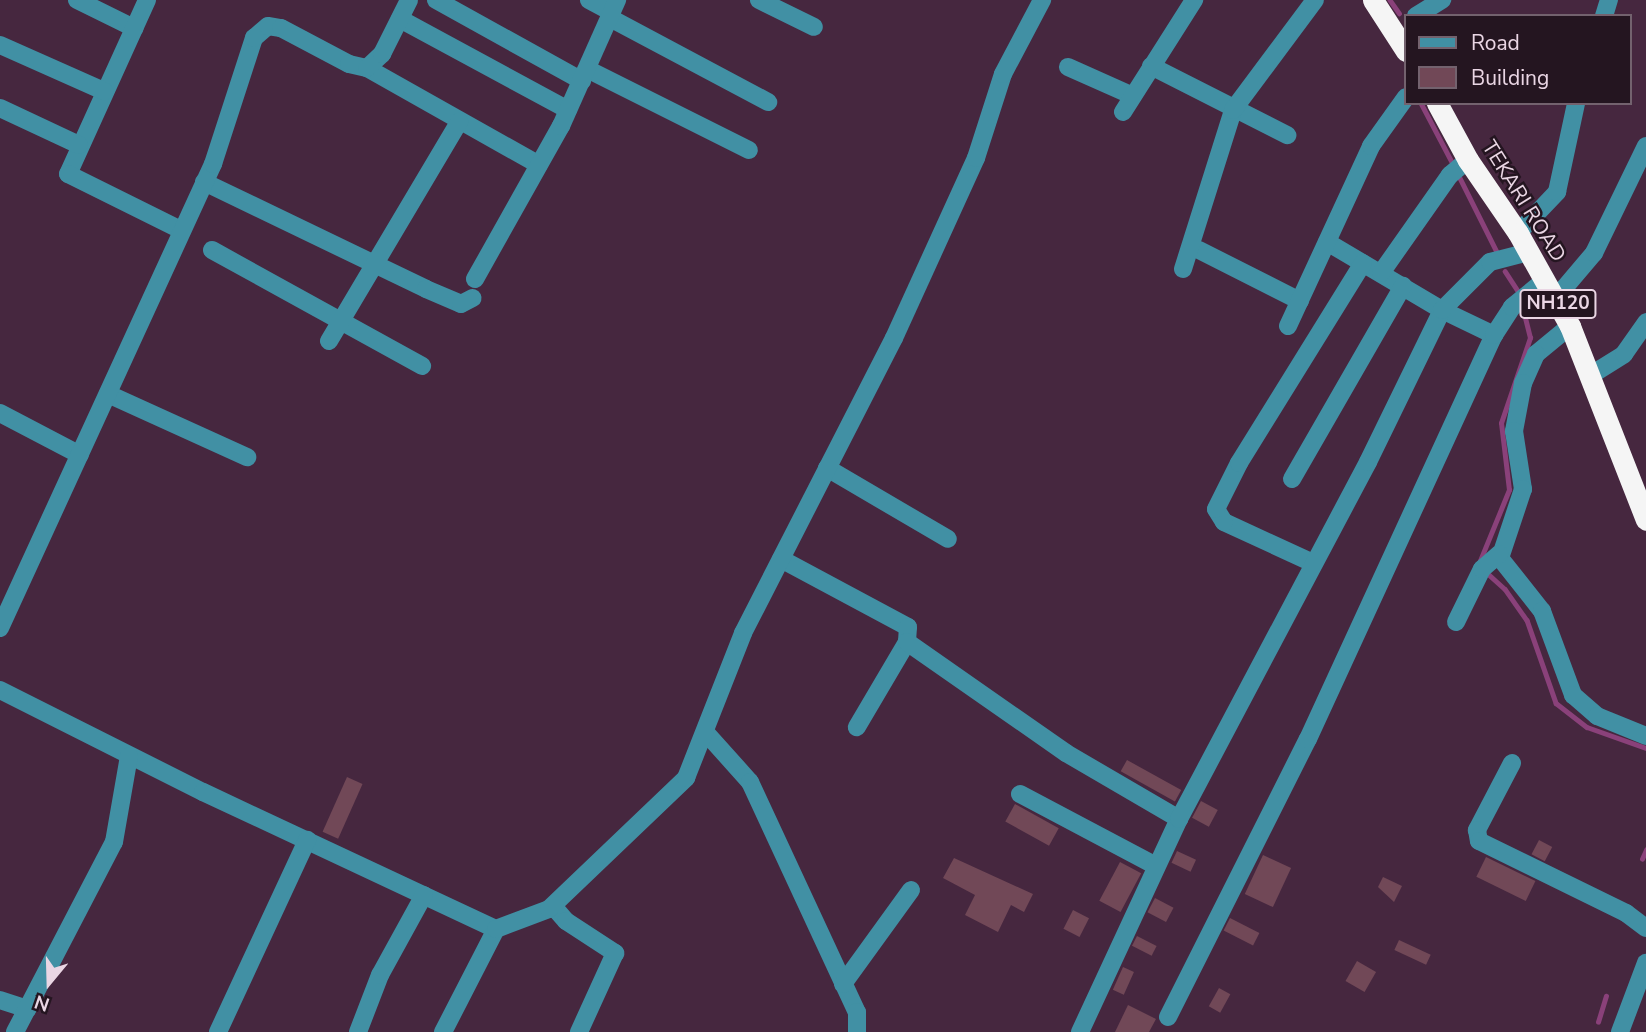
<!DOCTYPE html>
<html>
<head>
<meta charset="utf-8">
<style>
	body { margin:0 }
	#map { position:relative; width:1646px; height:1032px; overflow:hidden; background:#46273f; font-family:"Nunito Sans",sans-serif }
	div>[style] { position:absolute }
	[style*='--x'] { left:calc(var(--x)*1px); top:calc(var(--y)*1px); width:calc(var(--w)*1px); rotate:calc(var(--a)*1deg) }
	.stream>* { height:4.5px; margin:-2.25px; padding:0 2.25px; transform-origin:2.25px; border-radius:2.25px; background:#8a417a }
	.building>* { inset:0; background:#714857; transform-origin:0 0 }
	.minor>* { height:18px; margin:-9px; padding:0 9px; transform-origin:9px; border-radius:9px; background:#4190a4 }
	.highway>* { height:21px; margin:-10.5px; padding:0 10.5px; transform-origin:10.5px; border-radius:10.5px; background:#f5f5f5 }
	span { translate:-50% -50%; white-space:nowrap; text-align:center; line-height:1.15; -webkit-text-stroke:5px #241520; paint-order:stroke }
	.shield-label span { padding:2px 5px; background:#241520; border:2px solid; border-radius:5px; -webkit-text-stroke-width:0 }
	.shield-label { font-size:19px; color:#ead6e4; font-weight:700 }
	.street-label { font-size:21px; color:#ead6e4 }
	.legend { position:absolute; left:1404px; top:14px; width:228px; height:91px; box-sizing:border-box; background:#241520; border:2px solid #73626e; margin:0; padding:9px 12px; list-style:none; font-size:21px; color:#ead6e4 }
	.legend li { display:flex; align-items:center; gap:14px; height:35px }
	.legend b { width:35px; border:2px solid #73626e }
	.north { position:absolute; left:14px; top:948px; width:70px; height:70px; -webkit-text-stroke:5px #241520; paint-order:stroke; rotate:199deg; font-size:19px; font-weight:700; line-height:28px; text-align:center; color:#ead6e4 }
	.north::after { content:''; display:block; margin:auto; width:24px; height:32px; background:#ead6e4; clip-path:polygon(50% 0,100% 100%,50% 72%,0 100%) }
</style>
</head>
<body>
<div id="map">
	<div class="stream">
		<i style="--x:1390;--y:0;--w:16;--a:55"></i>
		<i style="--x:1421;--y:103;--w:67;--a:62.3"></i>
		<i style="--x:1460;--y:178;--w:83;--a:63.4"></i>
		<i style="--x:1505;--y:271;--w:24;--a:57"></i>
		<i style="--x:1479;--y:563;--w:79;--a:-67.7"></i>
		<i style="--x:1509;--y:490;--w:67;--a:-96.8"></i>
		<i style="--x:1501;--y:423;--w:90;--a:-71.2"></i>
		<i style="--x:1530;--y:338;--w:29;--a:-104"></i>
		<i style="--x:1486;--y:572;--w:25;--a:42"></i>
		<i style="--x:1505;--y:589;--w:38;--a:55"></i>
		<i style="--x:1527;--y:620;--w:88;--a:70.7"></i>
		<i style="--x:1556;--y:703;--w:39;--a:38"></i>
		<i style="--x:1587;--y:727;--w:63;--a:19.6"></i>
		<i style="--x:1642;--y:859;--w:10;--a:-66"></i>
		<i style="--x:1598;--y:1022;--w:27;--a:-73"></i>
	</div>
	<div class="building">
		<i style="left:1127px;top:760px;width:62px;height:13px;rotate:29deg"></i>
		<i style="left:347px;top:777px;width:17px;height:60px;rotate:24deg"></i>
		<i style="left:1201px;top:801px;width:19px;height:19px;rotate:28deg"></i>
		<i style="left:1015px;top:804px;width:50px;height:20px;rotate:29deg"></i>
		<i style="left:1539px;top:840px;width:15px;height:16px;rotate:28deg"></i>
		<i style="left:1177px;top:851px;width:21px;height:13px;rotate:25deg"></i>
		<i style="left:1263px;top:855px;width:31px;height:43px;rotate:25deg"></i>
		<i style="left:1486px;top:857px;width:55px;height:22px;rotate:26deg"></i>
		<i style="clip-path:polygon(954px 858px,1033px 894px,1024px 912px,1011px 905px,998px 932px,965px 915px,975px 895px,943px 878px)"></i>
		<i style="left:1120px;top:862px;width:24px;height:44px;rotate:28deg"></i>
		<i style="clip-path:polygon(1383px 877px,1402px 886px,1394px 902px,1378px 887px)"></i>
		<i style="left:1155px;top:898px;width:21px;height:16px;rotate:28deg"></i>
		<i style="left:1073px;top:910px;width:18px;height:21px;rotate:27deg"></i>
		<i style="left:1230px;top:918px;width:33px;height:14px;rotate:27deg"></i>
		<i style="left:1137px;top:936px;width:22px;height:11px;rotate:27deg"></i>
		<i style="left:1399px;top:940px;width:35px;height:11px;rotate:25deg"></i>
		<i style="left:1357px;top:961px;width:22px;height:23px;rotate:30deg"></i>
		<i style="left:1123px;top:967px;width:12px;height:25px;rotate:24deg"></i>
		<i style="left:1219px;top:988px;width:13px;height:21px;rotate:29deg"></i>
		<i style="clip-path:polygon(1128px 1005px,1156px 1019px,1149px 1032px,1115px 1032px)"></i>
	</div>
	<div class="minor">
		<i style="--x:77;--y:0;--w:64;--a:26.2"></i>
		<i style="--x:147;--y:0;--w:191;--a:114.4"></i>
		<i style="--x:68;--y:174;--w:126;--a:26.4"></i>
		<i style="--x:436;--y:0;--w:167;--a:29"></i>
		<i style="--x:589;--y:0;--w:26;--a:28"></i>
		<i style="--x:612;--y:12;--w:7;--a:90"></i>
		<i style="--x:612;--y:19;--w:177;--a:28"></i>
		<i style="--x:759;--y:0;--w:61;--a:26.1"></i>
		<i style="--x:1416;--y:16;--w:31;--a:-32"></i>
		<i style="--x:1604;--y:16;--w:17;--a:-73"></i>
		<i style="--x:400;--y:19;--w:191;--a:28.4"></i>
		<i style="--x:0;--y:45;--w:114;--a:23.9"></i>
		<i style="--x:1151;--y:66;--w:153;--a:26.9"></i>
		<i style="--x:1068;--y:67;--w:71;--a:24"></i>
		<i style="--x:367;--y:68;--w:197;--a:29.4"></i>
		<i style="--x:587;--y:69;--w:181;--a:26.6"></i>
		<i style="--x:0;--y:108;--w:87;--a:25.1"></i>
		<i style="--x:1123;--y:112;--w:133;--a:-57.6"></i>
		<i style="--x:204;--y:182;--w:246;--a:25.7"></i>
		<i style="--x:426;--y:289;--w:38;--a:23"></i>
		<i style="--x:461;--y:304;--w:13;--a:-27"></i>
		<i style="--x:1518;--y:233;--w:57;--a:-46.4"></i>
		<i style="--x:1557;--y:192;--w:91;--a:-77.9"></i>
		<i style="--x:1327;--y:242;--w:134;--a:30.6"></i>
		<i style="--x:1442;--y:310;--w:58;--a:25.7"></i>
		<i style="--x:212;--y:250;--w:240;--a:28.9"></i>
		<i style="--x:1199;--y:250;--w:113;--a:26.8"></i>
		<i style="--x:1183;--y:269;--w:167;--a:-72.5"></i>
		<i style="--x:1233;--y:110;--w:137;--a:-53.3"></i>
		<i style="--x:1381;--y:273;--w:120;--a:-54.9"></i>
		<i style="--x:1450;--y:175;--w:23;--a:-40"></i>
		<i style="--x:475;--y:279;--w:176;--a:-60.7"></i>
		<i style="--x:561;--y:126;--w:138;--a:-66"></i>
		<i style="--x:1555;--y:299;--w:60;--a:-49.7"></i>
		<i style="--x:1594;--y:253;--w:119;--a:-64.1"></i>
		<i style="--x:1288;--y:326;--w:198;--a:-65.2"></i>
		<i style="--x:1371;--y:146;--w:60;--a:-54.5"></i>
		<i style="--x:1570;--y:326;--w:44;--a:140.5"></i>
		<i style="--x:1536;--y:354;--w:32;--a:114"></i>
		<i style="--x:1523;--y:383;--w:49;--a:100.6"></i>
		<i style="--x:1514;--y:431;--w:59;--a:81.2"></i>
		<i style="--x:1523;--y:489;--w:73;--a:108.4"></i>
		<i style="--x:1500;--y:558;--w:68;--a:51.6"></i>
		<i style="--x:1542;--y:611;--w:90;--a:69.7"></i>
		<i style="--x:1573;--y:695;--w:32;--a:41"></i>
		<i style="--x:1597;--y:716;--w:53;--a:22.2"></i>
		<i style="--x:329;--y:341;--w:255;--a:-59.3"></i>
		<i style="--x:1591;--y:375;--w:39;--a:-32"></i>
		<i style="--x:1624;--y:354;--w:39;--a:-55"></i>
		<i style="--x:108;--y:394;--w:153;--a:24.4"></i>
		<i style="--x:0;--y:413;--w:90;--a:27.7"></i>
		<i style="--x:827;--y:468;--w:140;--a:30.4"></i>
		<i style="--x:1292;--y:479;--w:223;--a:-60.1"></i>
		<i style="--x:781;--y:559;--w:144;--a:28.2"></i>
		<i style="--x:908;--y:627;--w:15;--a:94"></i>
		<i style="--x:907;--y:642;--w:99;--a:120.5"></i>
		<i style="--x:1313;--y:563;--w:98;--a:-155.3"></i>
		<i style="--x:1224;--y:522;--w:15;--a:-122"></i>
		<i style="--x:1216;--y:509;--w:51;--a:-63.4"></i>
		<i style="--x:1239;--y:463;--w:235;--a:-58.2"></i>
		<i style="--x:1456;--y:622;--w:59;--a:-63.9"></i>
		<i style="--x:1482;--y:569;--w:23;--a:-41"></i>
		<i style="--x:0;--y:628;--w:511;--a:-65.34"></i>
		<i style="--x:213;--y:164;--w:133;--a:-72"></i>
		<i style="--x:254;--y:38;--w:18;--a:-41"></i>
		<i style="--x:268;--y:26;--w:13;--a:9"></i>
		<i style="--x:281;--y:28;--w:77;--a:27.9"></i>
		<i style="--x:349;--y:64;--w:18;--a:13"></i>
		<i style="--x:367;--y:68;--w:21;--a:-43"></i>
		<i style="--x:382;--y:54;--w:60;--a:-63.4"></i>
		<i style="--x:907;--y:642;--w:194;--a:34.9"></i>
		<i style="--x:1066;--y:753;--w:131;--a:30.3"></i>
		<i style="--x:0;--y:690;--w:227;--a:26.7"></i>
		<i style="--x:203;--y:792;--w:323;--a:25.1"></i>
		<i style="--x:496;--y:929;--w:116;--a:117.2"></i>
		<i style="--x:707;--y:734;--w:64;--a:48.1"></i>
		<i style="--x:750;--y:782;--w:254;--a:65.1"></i>
		<i style="--x:857;--y:1012;--w:20;--a:90"></i>
		<i style="--x:1512;--y:763;--w:76;--a:117.6"></i>
		<i style="--x:1477;--y:830;--w:11;--a:80"></i>
		<i style="--x:1479;--y:841;--w:164;--a:26.1"></i>
		<i style="--x:1626;--y:913;--w:25;--a:37"></i>
		<i style="--x:1020;--y:794;--w:154;--a:27.9"></i>
		<i style="--x:553;--y:906;--w:20;--a:49"></i>
		<i style="--x:566;--y:921;--w:59;--a:33.1"></i>
		<i style="--x:615;--y:953;--w:87;--a:114.5"></i>
		<i style="--x:496;--y:929;--w:57;--a:-20.7"></i>
		<i style="--x:549;--y:909;--w:190;--a:-43.7"></i>
		<i style="--x:686;--y:778;--w:156;--a:-68.5"></i>
		<i style="--x:743;--y:633;--w:331;--a:-62.9"></i>
		<i style="--x:894;--y:338;--w:198;--a:-65.5"></i>
		<i style="--x:976;--y:158;--w:88;--a:-72.2"></i>
		<i style="--x:1003;--y:74;--w:84;--a:-62.2"></i>
		<i style="--x:843;--y:984;--w:116;--a:-54.1"></i>
		<i style="--x:0;--y:1000;--w:29;--a:18"></i>
		<i style="--x:1168;--y:1017;--w:311;--a:-63.3"></i>
		<i style="--x:1308;--y:739;--w:445;--a:-65.3"></i>
		<i style="--x:1494;--y:335;--w:33;--a:-57"></i>
		<i style="--x:1512;--y:307;--w:43;--a:-39.3"></i>
		<i style="--x:15;--y:1032;--w:214;--a:-62.5"></i>
		<i style="--x:114;--y:842;--w:87;--a:-80.1"></i>
		<i style="--x:218;--y:1032;--w:212;--a:-65.1"></i>
		<i style="--x:358;--y:1032;--w:61;--a:-68.9"></i>
		<i style="--x:380;--y:975;--w:91;--a:-61.2"></i>
		<i style="--x:1080;--y:1032;--w:235;--a:-65.1"></i>
		<i style="--x:1179;--y:819;--w:404;--a:-62.1"></i>
		<i style="--x:1368;--y:462;--w:169;--a:-64"></i>
		<i style="--x:1442;--y:310;--w:68;--a:-45"></i>
		<i style="--x:1490;--y:262;--w:40;--a:-14.4"></i>
		<i style="--x:1620;--y:1032;--w:74;--a:-69.4"></i>
	</div>
	<div class="highway">
		<i style="--x:1373;--y:0;--w:61;--a:57.1"></i>
		<i style="--x:1437;--y:103;--w:65;--a:61.5"></i>
		<i style="--x:1468;--y:160;--w:88;--a:55.6"></i>
		<i style="--x:1518;--y:233;--w:107;--a:60.8"></i>
		<i style="--x:1570;--y:326;--w:208;--a:68.6"></i>
	</div>
	<div class="shield-label">
		<span style="left:1558px;top:304px">NH120</span>
	</div>
	<div class="street-label">
		<span style="left:1524px;top:201px;rotate:58deg">TEKARI ROAD</span>
	</div>
	<ul class="legend">
	<li><b style="height:9px;background:#4190a4"></b>Road</li>
	<li><b style="height:19px;background:#714857"></b>Building</li>
	</ul>
	<div class="north">N</div>
</div>
</body>
</html>
